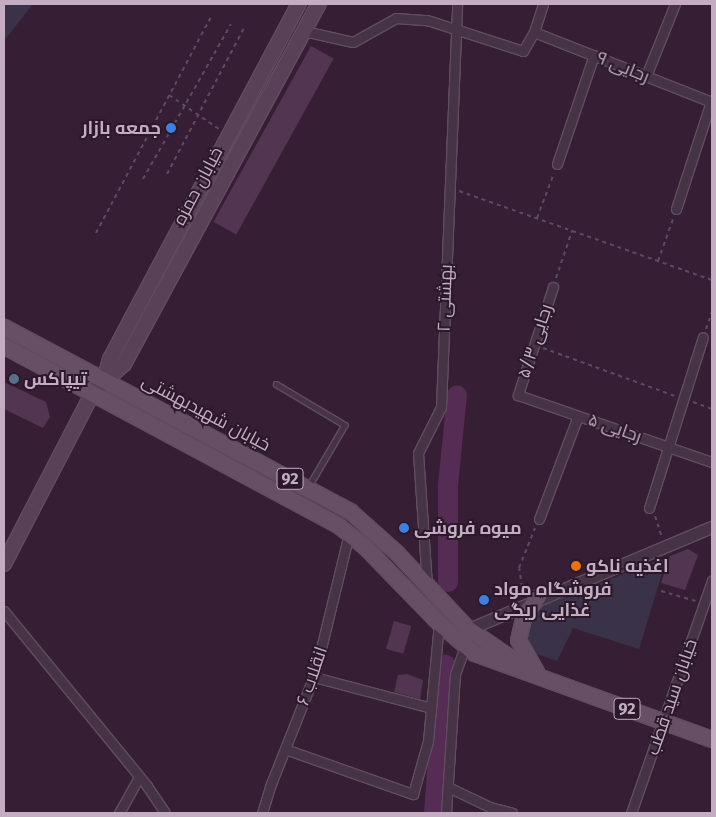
<!DOCTYPE html>
<html>
<head>
<meta charset="utf-8">
<style>
	body { margin:0 }
	#map { position:relative; width:716px; height:817px; overflow:hidden; background:#361f35; font-family:"Fira Sans",Cairo,sans-serif }
	div>[style] { position:absolute }
	[style*='--x'] { left:calc(var(--x)*1px); top:calc(var(--y)*1px); width:calc(var(--w)*1px); rotate:calc(var(--a)*1deg) }
	.green>* { inset:0; background:#393249 }
	.river>* { height:20px; margin:-10px; padding:0 10px; transform-origin:10px; border-radius:10px; background:#552c53 }
	.building>* { inset:0; background:#523651; transform-origin:0 0 }
	.path>* { height:2px; margin-top:-1px; transform-origin:0; background:repeating-linear-gradient(90deg,#594c62 0 4px,transparent 0 8px) }
	.roads { filter:drop-shadow(1px 0 #624d60) drop-shadow(-1px 0 #624d60) drop-shadow(0 1px #624d60) drop-shadow(0 -1px #624d60) }
	.service>* { height:4.5px; margin:-2.25px; padding:0 2.25px; transform-origin:2.25px; border-radius:2.25px; background:#463346 }
	.minor>* { height:9px; margin:-4.5px; padding:0 4.5px; transform-origin:4.5px; border-radius:4.5px; background:#463346 }
	.tertiary>* { height:11px; margin:-5.5px; padding:0 5.5px; transform-origin:5.5px; border-radius:5.5px; background:#463346 }
	.secondary>* { height:14px; margin:-7px; padding:0 7px; transform-origin:7px; border-radius:7px; background:#594158 }
	.primary>* { height:15px; margin:-7.5px; padding:0 7.5px; transform-origin:7.5px; border-radius:7.5px; background:#675066 }
	.dots>* { width:14px; height:14px; translate:-50% -50%; box-sizing:border-box; border:2px solid #2b182a; border-radius:50% }
	span { translate:-50% -50%; white-space:nowrap; text-align:center; line-height:1.15; -webkit-text-stroke:4px #2b182a; paint-order:stroke }
	.shield-label span { padding:1px 4px; background:#2b182a; border:1px solid; border-radius:4px; -webkit-text-stroke-width:0 }
	.shield-label { font-size:16px; color:#c4adc2; font-weight:700 }
	.street-label { font-size:18px; color:#c4adc2 }
	.poi-label { font-size:18px; color:#c4adc2; font-weight:700 }
	.right { translate:-100% -50%; text-align:right }
	.left { translate:0 -50%; text-align:left }
	.frame { position:absolute; inset:0; border:5px solid #c4adc2; pointer-events:none }
</style>
</head>
<body>
<div id="map">
	<div class="green">
		<i style="clip-path:polygon(4px 4px,33px 4px,4px 41px)"></i>
		<i style="clip-path:polygon(667px 557px,639px 649px,573px 628px,557px 661px,534px 653px,527px 646px,529px 615px,539px 607px)"></i>
	</div>
	<div class="river">
		<i style="--x:448;--y:582;--w:96;--a:-90"></i>
		<i style="--x:448;--y:486;--w:91;--a:-84.4"></i>
		<i style="--x:434;--y:813;--w:149;--a:-85.8"></i>
	</div>
	<div class="building">
		<i style="left:311px;top:46px;width:26px;height:201px;rotate:29deg"></i>
		<i style="clip-path:polygon(4px 382px,46px 402px,50px 417px,43px 428px,4px 409px)"></i>
		<i style="clip-path:polygon(688px 549px,698px 555px,685px 590px,661px 583px,670px 556px)"></i>
		<i style="left:394px;top:621px;width:18px;height:29px;rotate:16deg"></i>
		<i style="clip-path:polygon(407px 674px,423px 680px,420px 699px,394px 692px,398px 675px)"></i>
	</div>
	<div class="path">
		<i style="--x:169;--y:95;--w:60;--a:34.2"></i>
		<i style="--x:167;--y:174;--w:165;--a:-62.2"></i>
		<i style="--x:143;--y:179;--w:178;--a:-60.4"></i>
		<i style="--x:459;--y:191;--w:268;--a:19.4"></i>
		<i style="--x:537;--y:218;--w:48;--a:-69.3"></i>
		<i style="--x:96;--y:233;--w:247;--a:-62"></i>
		<i style="--x:658;--y:261;--w:45;--a:-70.3"></i>
		<i style="--x:556;--y:278;--w:50;--a:-71.2"></i>
		<i style="--x:706;--y:329;--w:18;--a:-71"></i>
		<i style="--x:543;--y:348;--w:140;--a:20"></i>
		<i style="--x:693;--y:402;--w:20;--a:20"></i>
		<i style="--x:655;--y:516;--w:23;--a:72"></i>
		<i style="--x:661;--y:591;--w:36;--a:16"></i>
		<i style="--x:523;--y:595;--w:27;--a:-98"></i>
		<i style="--x:519;--y:568;--w:43;--a:-68.2"></i>
	</div>
	<div class="roads">
		<div class="service">
			<i style="--x:276;--y:384;--w:80;--a:30.7"></i>
			<i style="--x:345;--y:425;--w:69;--a:120.3"></i>
		</div>
		<div class="minor">
			<i style="--x:304;--y:31;--w:50;--a:12.7"></i>
			<i style="--x:353;--y:42;--w:49;--a:-29.2"></i>
			<i style="--x:396;--y:18;--w:31;--a:4"></i>
			<i style="--x:427;--y:20;--w:101;--a:17.9"></i>
			<i style="--x:523;--y:51;--w:22;--a:-60"></i>
			<i style="--x:534;--y:32;--w:29;--a:-72"></i>
			<i style="--x:534;--y:32;--w:191;--a:21.5"></i>
			<i style="--x:646;--y:76;--w:78;--a:-68.1"></i>
			<i style="--x:557;--y:164;--w:115;--a:-71.3"></i>
			<i style="--x:676;--y:209;--w:114;--a:-72"></i>
			<i style="--x:553;--y:287;--w:114;--a:108"></i>
			<i style="--x:518;--y:395;--w:205;--a:19.1"></i>
			<i style="--x:649;--y:508;--w:179;--a:-72.5"></i>
			<i style="--x:539;--y:519;--w:110;--a:-69.3"></i>
			<i style="--x:427;--y:585;--w:132;--a:-93.9"></i>
			<i style="--x:418;--y:453;--w:51;--a:-63.4"></i>
			<i style="--x:441;--y:407;--w:403;--a:-87.7"></i>
			<i style="--x:4;--y:611;--w:226;--a:50.7"></i>
			<i style="--x:147;--y:786;--w:32;--a:56"></i>
			<i style="--x:314;--y:677;--w:121;--a:14.8"></i>
			<i style="--x:285;--y:749;--w:136;--a:19.4"></i>
			<i style="--x:413;--y:794;--w:55;--a:-74.2"></i>
			<i style="--x:428;--y:741;--w:119;--a:-84.7"></i>
			<i style="--x:448;--y:787;--w:47;--a:25.5"></i>
			<i style="--x:490;--y:807;--w:23;--a:15"></i>
			<i style="--x:119;--y:813;--w:41;--a:-60.9"></i>
			<i style="--x:262;--y:813;--w:30;--a:-73"></i>
			<i style="--x:271;--y:784;--w:119;--a:-68.4"></i>
			<i style="--x:315;--y:673;--w:143;--a:-76.3"></i>
			<i style="--x:446;--y:813;--w:139;--a:-86.3"></i>
			<i style="--x:455;--y:674;--w:30;--a:-70"></i>
			<i style="--x:631;--y:813;--w:246;--a:-70.8"></i>
		</div>
		<div class="tertiary">
			<i style="--x:464;--y:631;--w:269;--a:-22.8"></i>
		</div>
		<div class="secondary">
			<i style="--x:104;--y:380;--w:22;--a:-74"></i>
			<i style="--x:110;--y:359;--w:402;--a:-62"></i>
			<i style="--x:4;--y:564;--w:194;--a:-62.6"></i>
			<i style="--x:93;--y:392;--w:42;--a:-42.1"></i>
			<i style="--x:124;--y:364;--w:409;--a:-61.6"></i>
		</div>
		<div class="primary">
			<i style="--x:4;--y:327;--w:392;--a:28"></i>
			<i style="--x:350;--y:511;--w:62;--a:41.7"></i>
			<i style="--x:396;--y:552;--w:104;--a:46.9"></i>
			<i style="--x:467;--y:628;--w:65;--a:34.4"></i>
			<i style="--x:4;--y:346;--w:380;--a:28.2"></i>
			<i style="--x:339;--y:526;--w:33;--a:39"></i>
			<i style="--x:365;--y:547;--w:106;--a:45.8"></i>
			<i style="--x:439;--y:623;--w:46;--a:40.6"></i>
			<i style="--x:474;--y:653;--w:253;--a:19.9"></i>
			<i style="--x:536;--y:671;--w:36;--a:-120"></i>
			<i style="--x:518;--y:640;--w:27;--a:-77"></i>
			<i style="--x:524;--y:614;--w:22;--a:-51"></i>
		</div>
	</div>
	<div class="dots">
		<i style="left:171px;top:128px;background:#3f7fe0"></i>
		<i style="left:14px;top:379px;background:#5c6f8a"></i>
		<i style="left:404px;top:528px;background:#3f7fe0"></i>
		<i style="left:576px;top:566px;background:#e8710a"></i>
		<i style="left:484px;top:600px;background:#3f7fe0"></i>
	</div>
	<div class="shield-label">
		<span style="left:290px;top:479px">92</span>
		<span style="left:627px;top:709px">92</span>
	</div>
	<div class="street-label">
		<span style="left:623px;top:67px;rotate:22deg">رجایی ۹</span>
		<span style="left:198px;top:186px;rotate:-62deg">خیابان حمزه</span>
		<span style="left:445px;top:298px;rotate:-88deg">بهشتی ۲</span>
		<span style="left:535px;top:341px;rotate:-72deg">رجایی ۵/۳</span>
		<span style="left:206px;top:413px;rotate:28deg">خیابان شهیدبهشتی</span>
		<span style="left:615px;top:428px;rotate:19deg">رجایی ۵</span>
		<span style="left:312px;top:676px;rotate:-71deg">انقلاب ۶</span>
		<span style="left:672px;top:697px;rotate:-71deg">خیابان سید قطب</span>
	</div>
	<div class="poi-label">
		<span class="right" style="left:161px;top:128px">جمعه بازار</span>
		<span class="left" style="left:24px;top:379px">تیپاکس</span>
		<span class="left" style="left:414px;top:528px">میوه فروشی</span>
		<span class="left" style="left:586px;top:566px">اغذیه ناکو</span>
		<span class="left" style="left:494px;top:600px">فروشگاه مواد<br>غذایی ریگی</span>
	</div>
	<div class="frame"></div>
</div>
</body>
</html>
